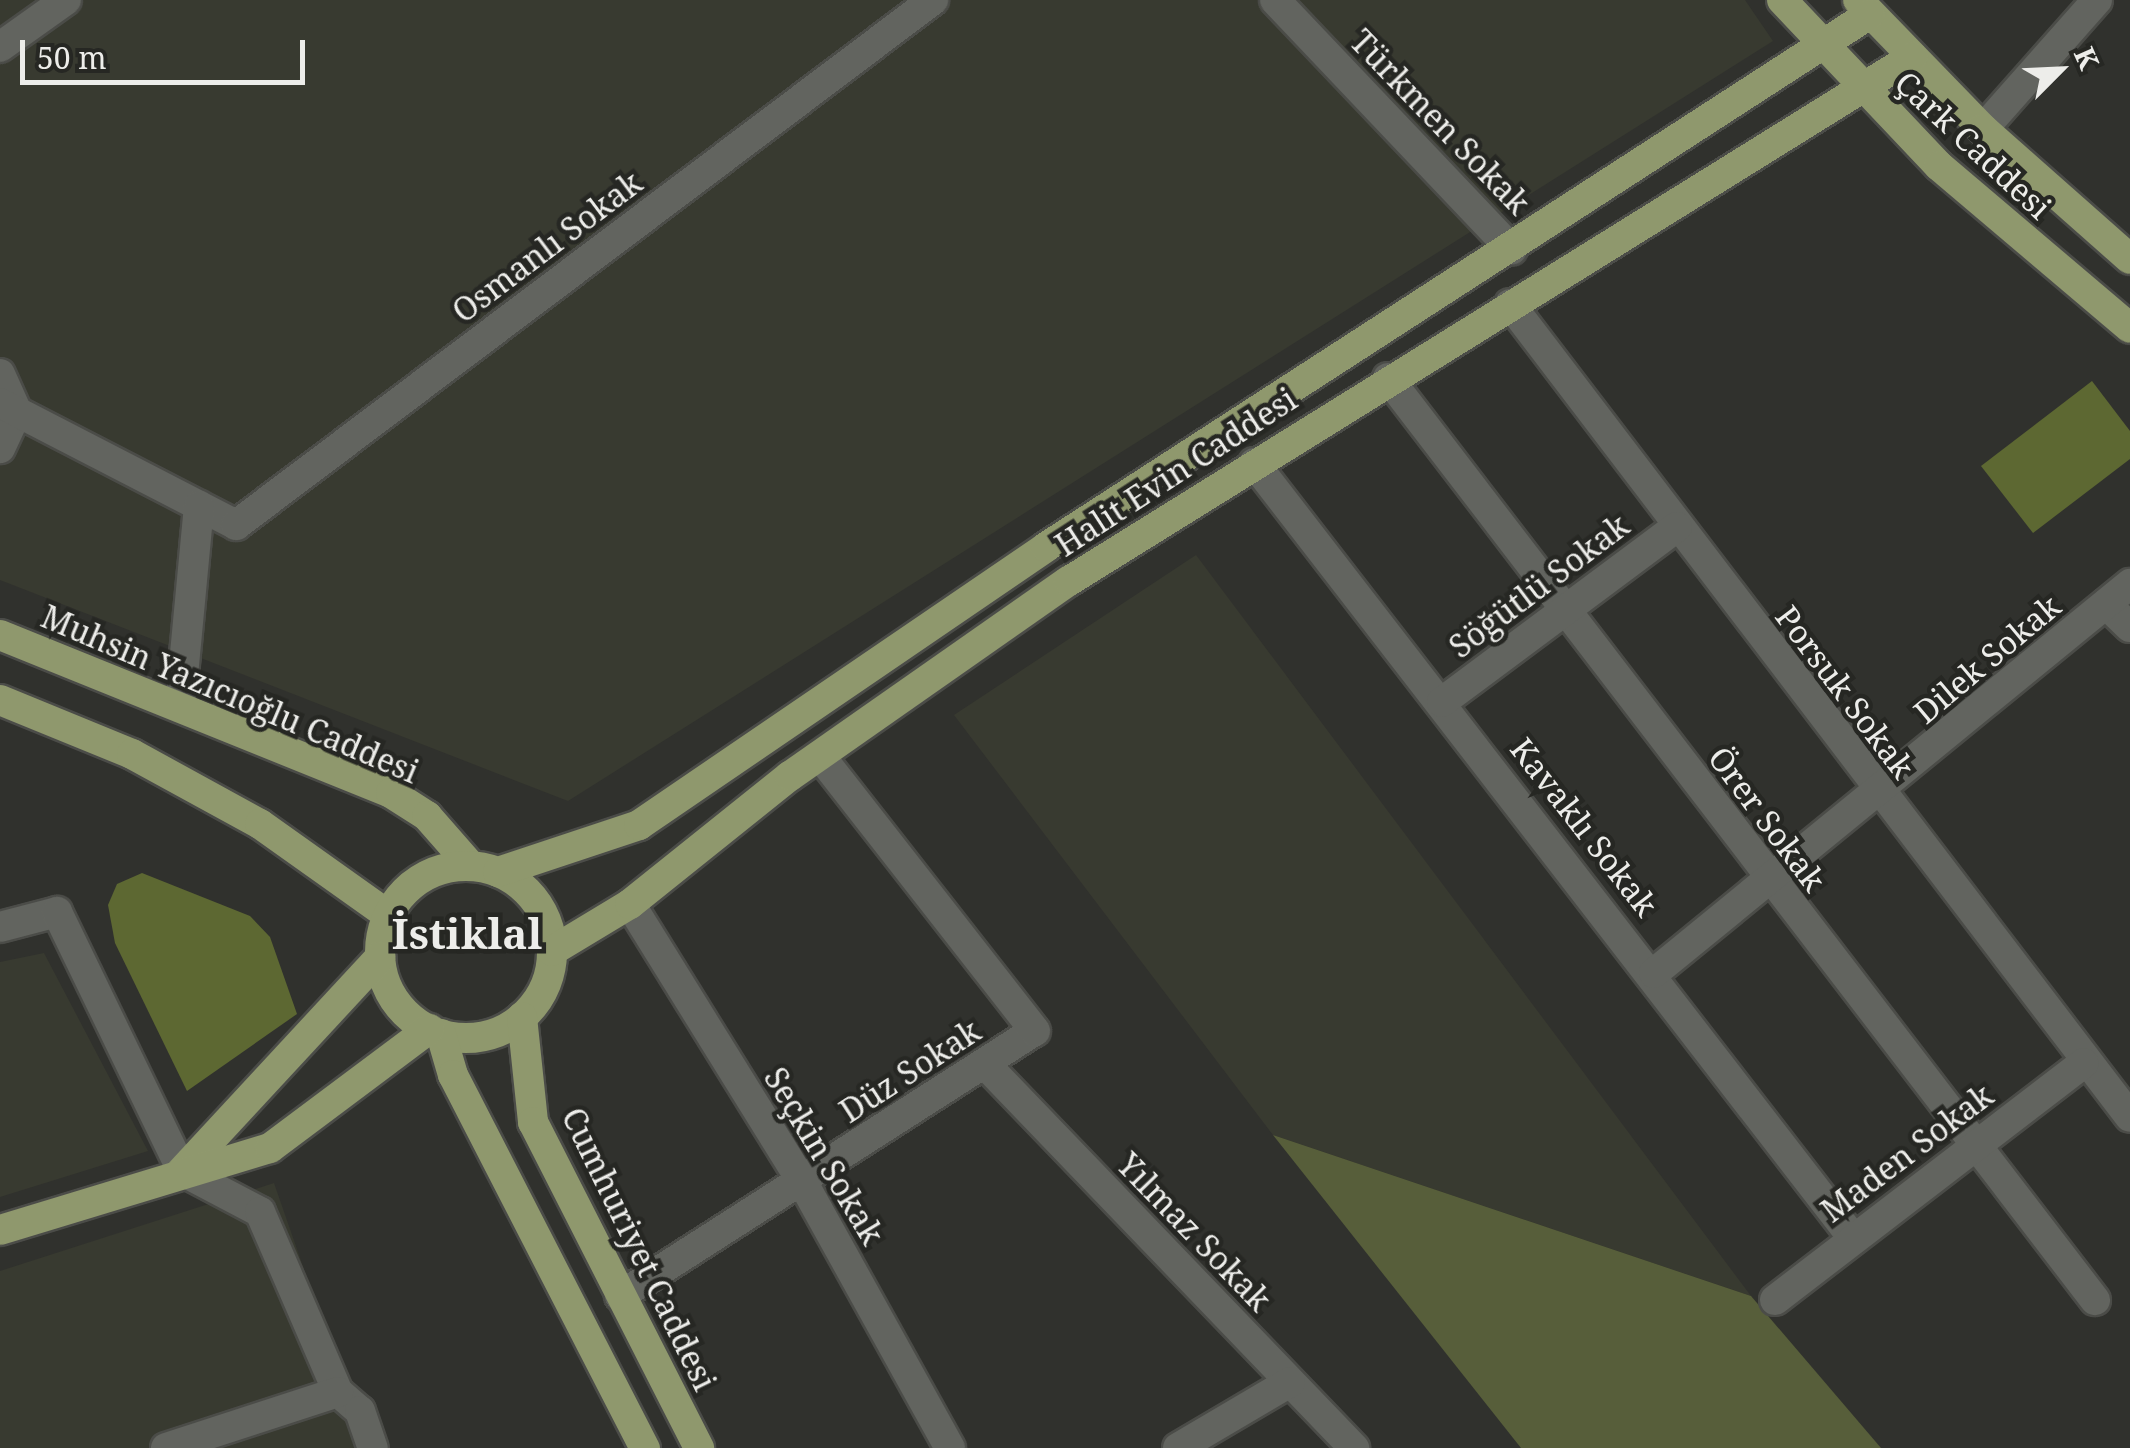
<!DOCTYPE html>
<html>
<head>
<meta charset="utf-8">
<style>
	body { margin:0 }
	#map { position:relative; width:2130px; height:1448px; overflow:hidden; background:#30312d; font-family:"Noto Serif",serif }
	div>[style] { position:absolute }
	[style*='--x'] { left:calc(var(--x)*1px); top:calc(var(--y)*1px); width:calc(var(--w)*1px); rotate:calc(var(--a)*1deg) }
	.built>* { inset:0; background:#383a30 }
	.green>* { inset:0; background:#575e3a }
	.building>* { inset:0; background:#5d6832 }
	.roads { filter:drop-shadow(2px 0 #4b4c48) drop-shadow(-2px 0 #4b4c48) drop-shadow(0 2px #4b4c48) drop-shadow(0 -2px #4b4c48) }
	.minor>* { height:30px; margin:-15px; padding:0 15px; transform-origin:15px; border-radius:15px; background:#62645f }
	.major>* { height:30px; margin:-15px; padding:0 15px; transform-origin:15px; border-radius:15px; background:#8f986d }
	.major>.ring { margin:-15px; padding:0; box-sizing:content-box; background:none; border:30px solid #8f986d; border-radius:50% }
	span { translate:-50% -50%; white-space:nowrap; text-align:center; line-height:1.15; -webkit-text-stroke:9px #262723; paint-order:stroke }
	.street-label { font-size:32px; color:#ededea }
	.district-label { font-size:42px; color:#ededea; font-weight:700 }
	.north { position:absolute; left:2010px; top:20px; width:100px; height:100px; -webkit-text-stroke:8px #262723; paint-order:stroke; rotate:66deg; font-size:28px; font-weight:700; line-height:40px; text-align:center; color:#ededea }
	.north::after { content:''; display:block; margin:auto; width:35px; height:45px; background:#ededea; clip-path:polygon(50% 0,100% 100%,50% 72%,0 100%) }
	.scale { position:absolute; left:20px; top:40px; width:285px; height:45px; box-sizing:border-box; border:5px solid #ededea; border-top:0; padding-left:12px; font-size:30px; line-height:35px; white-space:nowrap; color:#ededea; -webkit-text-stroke:8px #262723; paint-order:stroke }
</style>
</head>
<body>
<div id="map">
	<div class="built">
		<i style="clip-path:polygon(0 0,1745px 0,1773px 41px,568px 801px,0 580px)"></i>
		<i style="clip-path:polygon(1196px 555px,1751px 1296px,1273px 1135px,954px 715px)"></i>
		<i style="clip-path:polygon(44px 953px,148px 1151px,0 1197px,0 962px)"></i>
		<i style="clip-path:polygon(274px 1183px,366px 1448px,0 1448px,0 1271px)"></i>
	</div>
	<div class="green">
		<i style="clip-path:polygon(1273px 1135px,1751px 1296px,1881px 1448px,1521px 1448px)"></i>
	</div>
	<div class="building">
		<i style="clip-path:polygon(2092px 381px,2130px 431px,2130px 459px,2033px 533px,1981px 466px)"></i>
		<i style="clip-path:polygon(142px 873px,250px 916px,270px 937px,297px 1014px,187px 1091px,115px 943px,108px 905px,117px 884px)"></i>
	</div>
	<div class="roads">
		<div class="minor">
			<i style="--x:1275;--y:0;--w:344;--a:46.5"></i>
			<i style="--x:0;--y:47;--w:81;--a:-35.5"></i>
			<i style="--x:1983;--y:129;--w:172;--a:-48.5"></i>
			<i style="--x:1510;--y:304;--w:1022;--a:52.67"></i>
			<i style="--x:0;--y:374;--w:42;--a:65.9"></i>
			<i style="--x:17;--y:412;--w:40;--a:115"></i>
			<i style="--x:1388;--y:378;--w:1162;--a:52.52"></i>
			<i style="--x:0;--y:403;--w:266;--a:27.3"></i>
			<i style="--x:236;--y:525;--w:873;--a:-36.99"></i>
			<i style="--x:1254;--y:463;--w:980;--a:52.3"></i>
			<i style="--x:2106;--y:604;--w:33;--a:44"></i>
			<i style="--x:1442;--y:702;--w:293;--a:-36.7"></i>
			<i style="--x:180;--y:707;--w:202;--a:-84.6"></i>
			<i style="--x:630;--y:904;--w:328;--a:58.2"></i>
			<i style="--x:803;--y:1183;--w:303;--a:61"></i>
			<i style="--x:0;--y:927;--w:59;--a:-14.7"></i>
			<i style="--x:57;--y:912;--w:288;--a:64.2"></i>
			<i style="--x:182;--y:1171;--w:88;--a:27.7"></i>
			<i style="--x:260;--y:1212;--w:196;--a:66.6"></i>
			<i style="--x:338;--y:1392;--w:29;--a:41"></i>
			<i style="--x:360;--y:1411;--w:39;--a:71"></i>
			<i style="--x:1654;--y:973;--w:615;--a:-39.26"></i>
			<i style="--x:985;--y:1064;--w:533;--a:46.14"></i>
			<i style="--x:620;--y:1296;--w:492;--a:-32.6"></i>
			<i style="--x:1035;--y:1031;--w:349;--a:-128"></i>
			<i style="--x:1775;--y:1300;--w:389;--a:-37.5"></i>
			<i style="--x:166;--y:1448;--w:181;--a:-18"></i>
			<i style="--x:1178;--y:1448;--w:130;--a:-30.5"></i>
		</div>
		<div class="major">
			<i style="--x:1782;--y:0;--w:228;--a:46.6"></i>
			<i style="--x:1939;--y:166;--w:250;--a:40.3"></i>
			<i style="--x:1858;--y:0;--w:180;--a:45.9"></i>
			<i style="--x:1983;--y:129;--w:196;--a:41.5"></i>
			<i style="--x:0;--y:635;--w:422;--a:22"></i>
			<i style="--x:391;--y:793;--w:43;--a:32.6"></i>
			<i style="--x:427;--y:816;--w:65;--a:48.7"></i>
			<i style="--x:0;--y:700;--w:143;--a:22.2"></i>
			<i style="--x:132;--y:754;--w:146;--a:28.7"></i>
			<i style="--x:260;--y:824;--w:157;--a:35.4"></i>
			<i class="ring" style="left:380px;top:866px;width:142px;height:142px"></i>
			<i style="--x:498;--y:872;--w:149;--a:-18.4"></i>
			<i style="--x:639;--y:825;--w:493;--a:-34.3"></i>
			<i style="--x:1046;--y:547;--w:981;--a:-32.9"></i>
			<i style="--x:552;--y:951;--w:91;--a:-31.1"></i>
			<i style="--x:630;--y:904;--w:205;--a:-38.7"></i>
			<i style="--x:790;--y:776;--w:340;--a:-35"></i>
			<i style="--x:1069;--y:581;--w:993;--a:-31.86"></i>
			<i style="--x:522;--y:1017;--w:106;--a:84"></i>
			<i style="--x:533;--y:1122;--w:366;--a:63"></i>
			<i style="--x:441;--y:1034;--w:43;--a:73.7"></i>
			<i style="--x:453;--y:1075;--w:420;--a:62.8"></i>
			<i style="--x:182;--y:1171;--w:292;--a:-47.2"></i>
			<i style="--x:0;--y:1230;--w:282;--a:-16.9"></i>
			<i style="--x:270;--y:1148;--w:199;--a:-36.8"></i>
		</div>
	</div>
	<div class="street-label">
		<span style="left:1440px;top:122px;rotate:46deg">Türkmen Sokak</span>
		<span style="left:1973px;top:145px;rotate:43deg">Çark Caddesi</span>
		<span style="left:547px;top:247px;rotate:-37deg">Osmanlı Sokak</span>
		<span style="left:1176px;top:472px;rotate:-33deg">Halit Evin Caddesi</span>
		<span style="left:1539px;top:586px;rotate:-37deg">Söğütlü Sokak</span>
		<span style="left:1987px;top:659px;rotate:-40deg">Dilek Sokak</span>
		<span style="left:1845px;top:692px;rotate:53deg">Porsuk Sokak</span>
		<span style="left:230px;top:694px;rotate:23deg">Muhsin Yazıcıoğlu Caddesi</span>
		<span style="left:1767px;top:819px;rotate:53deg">Örer Sokak</span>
		<span style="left:1584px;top:827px;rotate:52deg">Kavaklı Sokak</span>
		<span style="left:910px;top:1071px;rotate:-33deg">Düz Sokak</span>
		<span style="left:1907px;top:1153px;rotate:-37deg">Maden Sokak</span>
		<span style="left:824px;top:1156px;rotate:59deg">Seçkin Sokak</span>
		<span style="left:1194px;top:1232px;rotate:46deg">Yılmaz Sokak</span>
		<span style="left:639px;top:1249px;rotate:64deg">Cumhuriyet Caddesi</span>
	</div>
	<div class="district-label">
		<span style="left:467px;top:933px">İstiklal</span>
	</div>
	<div class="north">K</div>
	<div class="scale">50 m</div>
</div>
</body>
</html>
